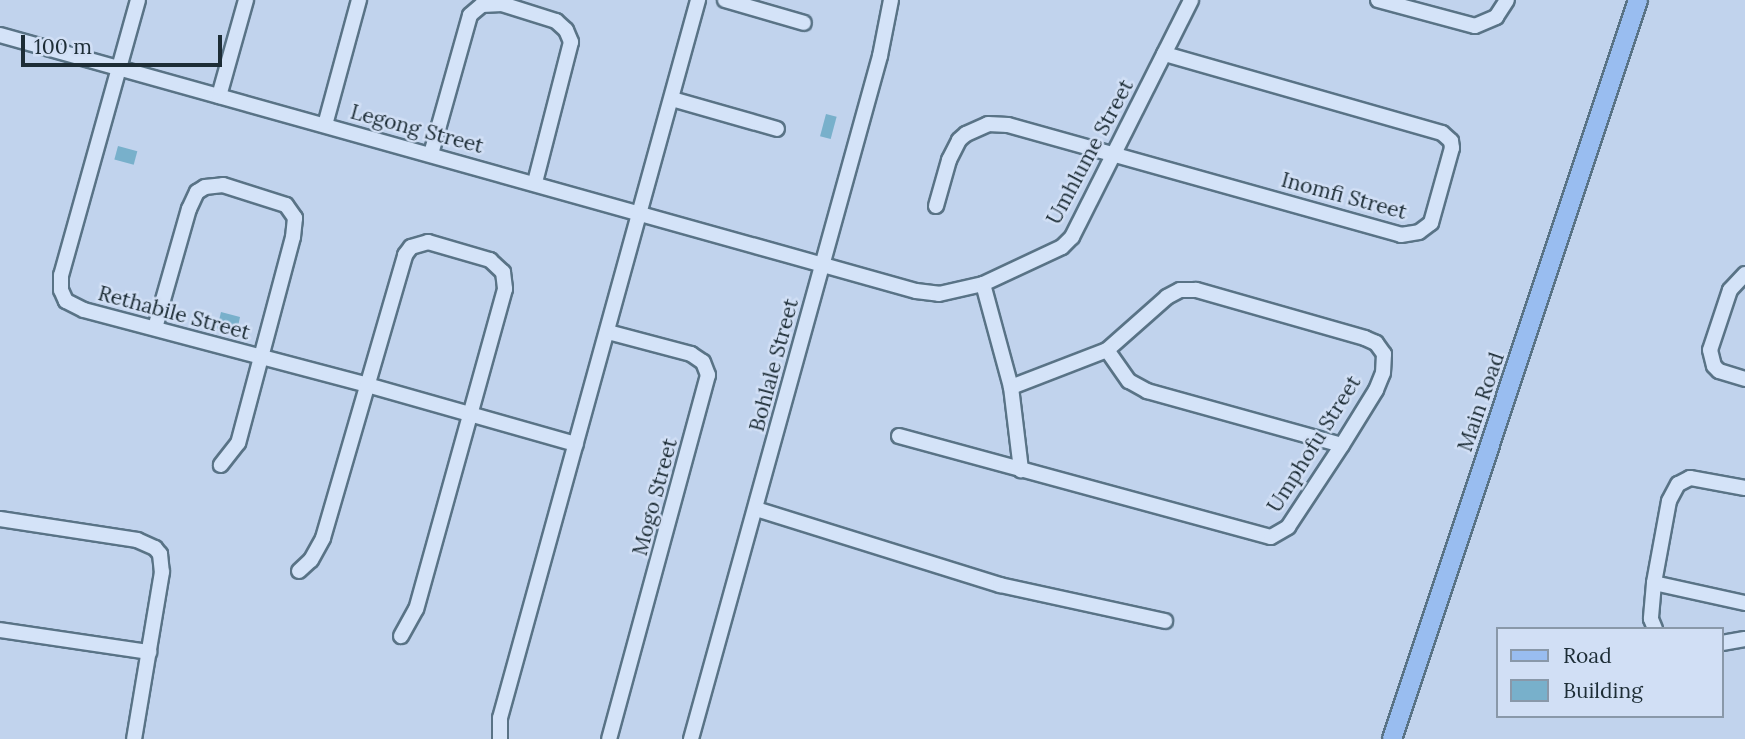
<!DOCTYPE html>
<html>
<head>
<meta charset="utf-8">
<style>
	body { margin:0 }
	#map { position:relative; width:1745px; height:739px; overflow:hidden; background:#c1d3ed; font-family:Lora,serif }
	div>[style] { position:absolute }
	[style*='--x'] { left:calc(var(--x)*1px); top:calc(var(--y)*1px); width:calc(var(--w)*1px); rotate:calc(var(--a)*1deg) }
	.building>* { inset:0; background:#78b0cb; transform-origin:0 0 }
	.roads { filter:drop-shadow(2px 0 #597386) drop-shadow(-2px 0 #597386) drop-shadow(0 2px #597386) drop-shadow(0 -2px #597386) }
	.minor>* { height:14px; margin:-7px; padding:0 7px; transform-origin:7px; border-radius:7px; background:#d4e3f8 }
	.major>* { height:18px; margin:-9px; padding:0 9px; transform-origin:9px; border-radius:9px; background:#99bdf0 }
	span { translate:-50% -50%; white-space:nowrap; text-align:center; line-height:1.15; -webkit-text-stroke:5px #d1dff5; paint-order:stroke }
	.street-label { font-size:21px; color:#1d2d36 }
	.legend { position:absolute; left:1496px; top:627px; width:228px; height:91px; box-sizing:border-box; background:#d1dff5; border:2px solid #8998a9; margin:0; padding:9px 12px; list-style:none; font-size:21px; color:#1d2d36 }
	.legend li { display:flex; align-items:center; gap:14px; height:35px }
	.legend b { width:35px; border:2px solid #8998a9 }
	.scale { position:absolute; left:21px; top:35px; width:201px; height:32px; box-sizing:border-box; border:4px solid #1d2d36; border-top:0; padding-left:9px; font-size:21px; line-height:24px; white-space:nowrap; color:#1d2d36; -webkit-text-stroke:5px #d1dff5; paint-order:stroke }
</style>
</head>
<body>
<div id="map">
	<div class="building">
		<i style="left:826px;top:114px;width:11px;height:23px;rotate:15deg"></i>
		<i style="left:118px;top:146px;width:20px;height:14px;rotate:15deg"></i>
		<i style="clip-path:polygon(221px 312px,240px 317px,237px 331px,217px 329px)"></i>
	</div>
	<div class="roads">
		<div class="minor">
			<i style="--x:138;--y:0;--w:286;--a:105.6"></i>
			<i style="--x:61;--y:275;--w:15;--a:90"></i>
			<i style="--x:61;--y:290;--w:12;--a:66"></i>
			<i style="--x:66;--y:301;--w:20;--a:27"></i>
			<i style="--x:84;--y:310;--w:293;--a:14.8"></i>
			<i style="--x:367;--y:385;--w:217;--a:15.8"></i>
			<i style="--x:725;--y:0;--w:82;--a:16.2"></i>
			<i style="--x:1378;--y:0;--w:100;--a:15"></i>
			<i style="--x:1475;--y:26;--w:23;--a:-23"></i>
			<i style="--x:1496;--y:17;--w:20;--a:-57"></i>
			<i style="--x:0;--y:35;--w:951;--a:15.61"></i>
			<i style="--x:916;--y:291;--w:23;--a:7"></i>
			<i style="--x:939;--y:294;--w:45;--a:-12.8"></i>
			<i style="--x:983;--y:284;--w:87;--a:-25.1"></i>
			<i style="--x:1062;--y:247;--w:14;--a:-45"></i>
			<i style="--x:1072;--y:237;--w:265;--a:-63.3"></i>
			<i style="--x:219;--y:96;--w:100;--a:-74.3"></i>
			<i style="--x:672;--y:99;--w:109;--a:15.9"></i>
			<i style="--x:325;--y:125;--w:130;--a:-74.8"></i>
			<i style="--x:431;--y:154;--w:144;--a:-74.3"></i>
			<i style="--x:470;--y:15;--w:16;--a:-40"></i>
			<i style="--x:482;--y:5;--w:20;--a:-3"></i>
			<i style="--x:502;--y:4;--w:57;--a:17.5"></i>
			<i style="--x:556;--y:21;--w:13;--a:42"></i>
			<i style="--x:566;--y:30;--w:13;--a:67"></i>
			<i style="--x:571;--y:42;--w:145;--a:104.4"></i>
			<i style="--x:936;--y:206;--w:48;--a:-74.2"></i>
			<i style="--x:949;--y:160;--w:22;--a:-63"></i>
			<i style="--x:959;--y:140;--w:9;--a:-41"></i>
			<i style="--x:966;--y:134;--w:24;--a:-24"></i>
			<i style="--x:988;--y:124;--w:20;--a:3"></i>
			<i style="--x:1008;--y:125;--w:408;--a:15.6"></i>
			<i style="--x:1401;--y:235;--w:18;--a:-9"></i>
			<i style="--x:1419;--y:232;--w:15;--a:-37"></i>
			<i style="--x:1431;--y:223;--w:78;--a:-74.4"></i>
			<i style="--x:1452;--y:148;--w:7;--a:-98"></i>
			<i style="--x:1451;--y:141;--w:12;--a:-138"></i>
			<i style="--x:1442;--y:133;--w:289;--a:-164.1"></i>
			<i style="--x:1745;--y:274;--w:22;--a:133"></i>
			<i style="--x:1730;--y:290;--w:63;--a:108.4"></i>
			<i style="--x:1710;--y:350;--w:16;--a:76"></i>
			<i style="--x:1714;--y:366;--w:7;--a:45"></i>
			<i style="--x:1719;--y:371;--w:27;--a:17"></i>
			<i style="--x:983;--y:284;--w:107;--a:74.8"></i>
			<i style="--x:1011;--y:387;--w:84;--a:83.1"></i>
			<i style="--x:155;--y:328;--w:124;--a:-74.1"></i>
			<i style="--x:189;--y:209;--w:19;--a:-65"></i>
			<i style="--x:197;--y:192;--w:9;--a:-32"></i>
			<i style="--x:205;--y:187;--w:18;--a:-6"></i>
			<i style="--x:223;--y:185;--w:66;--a:17.6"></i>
			<i style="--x:286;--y:205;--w:16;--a:55"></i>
			<i style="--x:295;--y:218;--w:19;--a:96"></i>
			<i style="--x:293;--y:237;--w:213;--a:104.9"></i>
			<i style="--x:238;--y:443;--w:28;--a:128"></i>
			<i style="--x:608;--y:332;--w:86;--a:14.8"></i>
			<i style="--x:691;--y:354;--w:14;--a:34"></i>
			<i style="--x:703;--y:362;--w:14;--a:69"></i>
			<i style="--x:708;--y:375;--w:377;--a:105.2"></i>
			<i style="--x:1107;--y:350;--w:38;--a:55"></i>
			<i style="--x:1129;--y:381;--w:21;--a:29"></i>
			<i style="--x:1147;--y:391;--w:202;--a:15.5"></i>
			<i style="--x:899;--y:436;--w:385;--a:15.2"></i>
			<i style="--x:1271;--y:537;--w:20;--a:-30"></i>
			<i style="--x:1288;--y:527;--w:98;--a:-56.6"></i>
			<i style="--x:1342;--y:445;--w:65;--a:-58.3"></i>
			<i style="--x:1376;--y:390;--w:18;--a:-68"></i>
			<i style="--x:1383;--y:373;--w:19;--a:-87"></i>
			<i style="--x:1384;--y:354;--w:14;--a:-126"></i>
			<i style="--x:1376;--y:343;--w:12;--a:-156"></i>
			<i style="--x:1365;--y:338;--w:176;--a:-164.1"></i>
			<i style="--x:1196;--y:290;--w:16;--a:180"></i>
			<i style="--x:1180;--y:290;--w:15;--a:152"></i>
			<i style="--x:1167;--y:297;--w:80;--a:138.5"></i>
			<i style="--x:1107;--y:350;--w:103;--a:158.9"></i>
			<i style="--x:1745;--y:488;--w:56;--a:-169.7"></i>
			<i style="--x:1690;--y:478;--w:13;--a:153"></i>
			<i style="--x:1678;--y:484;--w:19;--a:118"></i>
			<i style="--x:1669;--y:501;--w:83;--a:100.4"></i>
			<i style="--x:1654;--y:583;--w:93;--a:12.4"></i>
			<i style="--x:756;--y:509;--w:256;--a:17.3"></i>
			<i style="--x:1000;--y:585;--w:169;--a:12.3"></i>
			<i style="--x:0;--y:519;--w:139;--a:8.7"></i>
			<i style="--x:137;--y:540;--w:20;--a:24"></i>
			<i style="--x:155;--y:548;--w:8;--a:50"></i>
			<i style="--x:160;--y:554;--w:18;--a:84"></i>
			<i style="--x:162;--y:572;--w:169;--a:99.5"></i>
			<i style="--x:299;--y:571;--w:16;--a:-43"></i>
			<i style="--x:311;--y:560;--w:25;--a:-61"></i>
			<i style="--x:323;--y:538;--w:295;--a:-73.8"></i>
			<i style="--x:405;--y:255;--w:10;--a:-53"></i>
			<i style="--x:411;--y:247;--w:18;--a:-16"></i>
			<i style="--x:428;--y:242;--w:65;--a:16.2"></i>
			<i style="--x:490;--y:260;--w:18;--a:43"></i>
			<i style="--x:503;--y:272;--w:17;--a:83"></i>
			<i style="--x:505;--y:289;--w:332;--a:105.5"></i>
			<i style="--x:416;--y:609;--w:31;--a:119"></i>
			<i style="--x:1654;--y:583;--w:36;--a:95"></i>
			<i style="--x:1651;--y:619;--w:11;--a:68"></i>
			<i style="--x:0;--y:630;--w:151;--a:8.4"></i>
			<i style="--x:1722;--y:643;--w:23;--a:-10"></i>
			<i style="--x:500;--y:739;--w:21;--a:-90"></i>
			<i style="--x:500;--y:718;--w:745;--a:-74.58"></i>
			<i style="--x:691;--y:739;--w:709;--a:-74.53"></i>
			<i style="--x:880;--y:56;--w:57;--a:-78.9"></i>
		</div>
		<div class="major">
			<i style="--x:1392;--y:739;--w:779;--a:-71.59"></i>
		</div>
	</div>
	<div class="street-label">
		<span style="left:417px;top:129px;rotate:15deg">Legong Street</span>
		<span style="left:1090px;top:152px;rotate:-62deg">Umhlume Street</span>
		<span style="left:1344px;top:196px;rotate:15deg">Inomfi Street</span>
		<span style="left:174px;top:313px;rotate:15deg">Rethabile Street</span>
		<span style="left:774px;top:365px;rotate:-75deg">Bohlale Street</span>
		<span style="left:1481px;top:402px;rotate:-71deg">Main Road</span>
		<span style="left:1314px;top:444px;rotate:-58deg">Umphofu Street</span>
		<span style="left:655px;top:497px;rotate:-75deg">Mogo Street</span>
	</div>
	<ul class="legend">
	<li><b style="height:9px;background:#99bdf0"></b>Road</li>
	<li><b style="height:19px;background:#78b0cb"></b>Building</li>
	</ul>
	<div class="scale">100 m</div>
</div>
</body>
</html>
